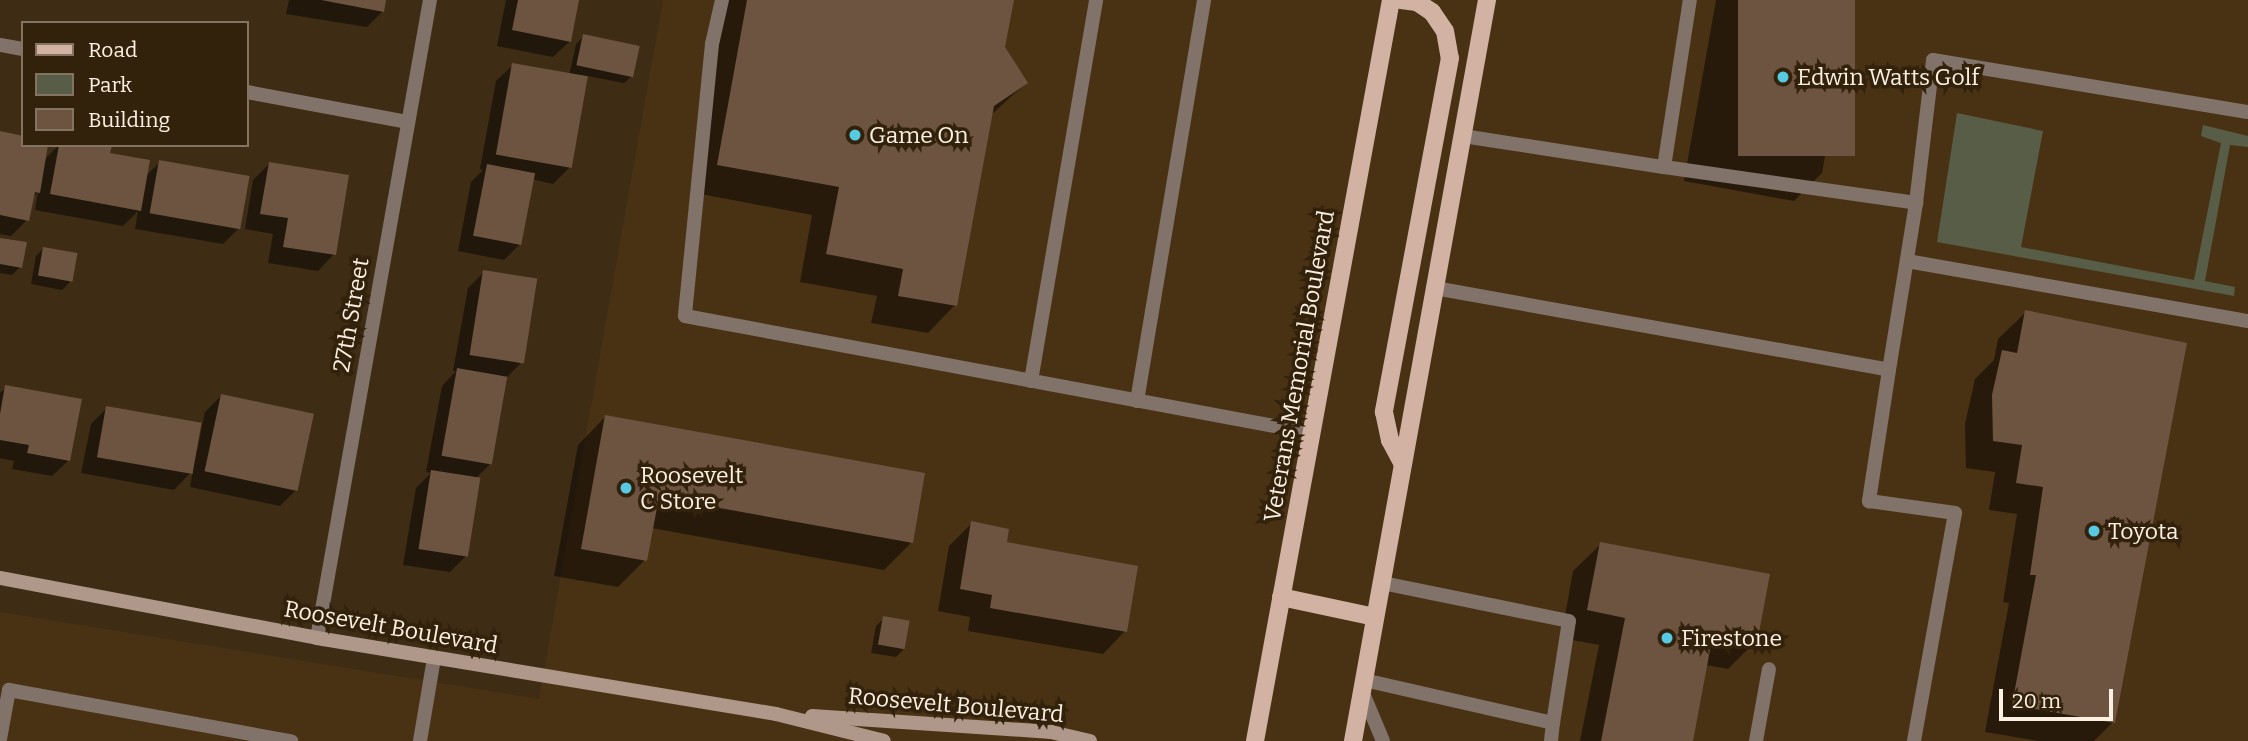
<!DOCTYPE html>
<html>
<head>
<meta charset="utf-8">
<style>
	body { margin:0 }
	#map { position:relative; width:2248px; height:741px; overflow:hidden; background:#3e2c15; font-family:Bitter,serif }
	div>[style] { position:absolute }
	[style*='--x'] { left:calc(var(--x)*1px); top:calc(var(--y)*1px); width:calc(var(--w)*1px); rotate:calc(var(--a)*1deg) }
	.built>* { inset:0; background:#493214 }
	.green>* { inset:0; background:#575d46 }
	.shadow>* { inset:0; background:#0007 }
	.building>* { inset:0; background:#6d5441; transform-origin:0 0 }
	.lane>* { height:14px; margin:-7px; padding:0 7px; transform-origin:7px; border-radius:7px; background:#81726a }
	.street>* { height:14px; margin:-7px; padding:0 7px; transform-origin:7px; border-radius:7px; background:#81726a }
	.secondary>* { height:14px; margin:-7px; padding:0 7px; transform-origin:7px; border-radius:7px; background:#af978a }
	.primary>* { height:18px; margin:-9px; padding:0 9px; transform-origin:9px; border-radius:9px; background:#d2b3a3 }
	.dots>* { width:19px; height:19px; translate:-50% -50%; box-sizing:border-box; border:4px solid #33220b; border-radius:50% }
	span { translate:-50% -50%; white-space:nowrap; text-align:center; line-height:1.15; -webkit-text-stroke:7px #33220b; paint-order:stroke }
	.poi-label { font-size:23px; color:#fbf0e2 }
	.left { translate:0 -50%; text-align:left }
	.street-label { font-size:23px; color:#fbf0e2 }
	.legend { position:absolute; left:21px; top:21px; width:228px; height:126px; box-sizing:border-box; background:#33220b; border:2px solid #837461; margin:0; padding:9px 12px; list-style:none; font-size:21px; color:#fbf0e2 }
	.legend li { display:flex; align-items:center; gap:14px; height:35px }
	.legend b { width:35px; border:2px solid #837461 }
	.scale { position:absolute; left:1999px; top:689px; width:114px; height:32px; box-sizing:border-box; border:4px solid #fbf0e2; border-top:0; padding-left:9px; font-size:21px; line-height:24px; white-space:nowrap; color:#fbf0e2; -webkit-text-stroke:5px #33220b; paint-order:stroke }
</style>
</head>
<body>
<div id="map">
	<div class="built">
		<i style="clip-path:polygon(663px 0,2248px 0,2248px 741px,0 741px,0 612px,539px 699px)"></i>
	</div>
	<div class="green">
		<i style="clip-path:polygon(1957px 113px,2043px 131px,2021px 247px,2194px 280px,2221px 143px,2201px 136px,2203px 125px,2248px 136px,2248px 147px,2230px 145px,2205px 281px,2235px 287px,2234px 296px,1937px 242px)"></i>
	</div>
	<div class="shadow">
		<i style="clip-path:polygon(289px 0,385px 0,383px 11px,367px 27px,286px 14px)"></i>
		<i style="clip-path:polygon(506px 0,577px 0,570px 41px,553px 57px,497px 46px)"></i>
		<i style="clip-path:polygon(725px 0,1012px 0,1003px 47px,1026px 83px,990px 116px,955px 305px,928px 333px,871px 323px,877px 296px,800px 282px,812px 215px,690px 192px)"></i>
		<i style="clip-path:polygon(1716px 0,1853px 0,1822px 173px,1794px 201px,1684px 181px)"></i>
		<i style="clip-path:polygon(584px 36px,633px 75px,624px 83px,587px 76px,570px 167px,553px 184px,532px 179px,520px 244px,504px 260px,458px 251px,471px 182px,483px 170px,480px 169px,496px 81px,513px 65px,569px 76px,576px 44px)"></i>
		<i style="clip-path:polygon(0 133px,43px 161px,59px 145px,108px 155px,145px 177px,160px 162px,239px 228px,223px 244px,135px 229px,138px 211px,123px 226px,35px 210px,38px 191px,32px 198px,27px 220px,11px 236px,0 234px)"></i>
		<i style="clip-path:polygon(269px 164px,334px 254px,318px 271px,268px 263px,273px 234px,245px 229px,253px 180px)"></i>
		<i style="clip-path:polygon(0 239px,20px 267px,12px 275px,0 273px)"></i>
		<i style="clip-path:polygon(44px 248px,70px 282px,62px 290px,31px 284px,36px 256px)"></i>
		<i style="clip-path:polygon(484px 272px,520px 364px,505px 379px,490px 464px,475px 479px,466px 556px,450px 572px,403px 565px,416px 488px,431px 473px,426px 472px,442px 386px,456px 371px,453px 371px,468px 288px)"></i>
		<i style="clip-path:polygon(2026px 312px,2113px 722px,2094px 741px,2038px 741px,1985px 732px,2009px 603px,2003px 602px,2017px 514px,1989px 510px,1995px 472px,1966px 468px,1965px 424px,1975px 379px,1994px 360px,1998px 339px)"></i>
		<i style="clip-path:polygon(6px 387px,69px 460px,52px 476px,12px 469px,14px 461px,0 458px,0 393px)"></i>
		<i style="clip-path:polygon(221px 396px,297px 489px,280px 506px,190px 487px,193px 470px,174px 490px,81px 473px,91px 424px,107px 408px,197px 451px,205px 412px)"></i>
		<i style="clip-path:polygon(605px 417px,911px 543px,884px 570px,651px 528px,645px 560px,618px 587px,554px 576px,578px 445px)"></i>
		<i style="clip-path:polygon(972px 523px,1005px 544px,1125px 631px,1103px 654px,968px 631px,970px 617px,938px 611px,949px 546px)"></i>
		<i style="clip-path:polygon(1601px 544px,1755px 642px,1728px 669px,1706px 665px,1691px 741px,1580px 741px,1599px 645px,1561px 638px,1573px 571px)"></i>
		<i style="clip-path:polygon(884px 618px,904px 649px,896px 657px,871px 653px,876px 626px)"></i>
	</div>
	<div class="building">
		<i style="clip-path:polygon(321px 0,386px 0,384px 12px)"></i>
		<i style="clip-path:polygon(518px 0,579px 0,571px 42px,512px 30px)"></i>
		<i style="clip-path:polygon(747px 0,1014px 0,1005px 47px,1028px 83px,994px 106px,957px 306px,898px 296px,903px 269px,826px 254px,839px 187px,717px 165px)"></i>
		<i style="left:1738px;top:0;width:117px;height:156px"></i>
		<i style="left:583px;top:34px;width:58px;height:32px;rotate:12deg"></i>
		<i style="left:512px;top:63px;width:77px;height:93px;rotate:10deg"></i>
		<i style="clip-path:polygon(0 131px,23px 136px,23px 145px,48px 145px,40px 193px,35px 192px,29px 221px,0 215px)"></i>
		<i style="clip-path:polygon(59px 145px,109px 145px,112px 146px,110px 153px,150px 160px,141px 211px,50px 194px)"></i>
		<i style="left:159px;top:160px;width:92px;height:54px;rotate:10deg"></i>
		<i style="clip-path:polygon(269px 162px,349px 175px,336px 255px,283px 247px,288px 218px,260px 214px)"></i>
		<i style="left:487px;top:164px;width:49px;height:73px;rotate:11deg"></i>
		<i style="clip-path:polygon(0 238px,27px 242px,22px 268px,0 264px)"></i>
		<i style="left:43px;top:247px;width:35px;height:29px;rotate:10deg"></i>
		<i style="left:483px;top:270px;width:55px;height:86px;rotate:9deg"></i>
		<i style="clip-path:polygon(2025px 310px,2187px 343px,2115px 723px,2012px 705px,2036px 575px,2030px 575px,2043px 487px,2016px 483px,2022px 445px,1993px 441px,1992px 395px,2002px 350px,2017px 353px)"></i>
		<i style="left:457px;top:368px;width:51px;height:89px;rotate:10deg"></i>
		<i style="clip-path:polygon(5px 385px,82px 399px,70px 461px,27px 453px,29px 445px,0 440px,0 414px)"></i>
		<i style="left:221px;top:394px;width:95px;height:79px;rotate:12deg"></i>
		<i style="left:106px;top:406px;width:97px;height:52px;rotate:10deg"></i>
		<i style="clip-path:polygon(605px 415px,925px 473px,913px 543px,659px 497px,647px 561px,581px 549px)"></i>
		<i style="left:431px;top:470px;width:50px;height:80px;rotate:9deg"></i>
		<i style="clip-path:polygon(971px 521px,1009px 529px,1007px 542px,1138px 566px,1127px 632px,990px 608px,992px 595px,960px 589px)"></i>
		<i style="clip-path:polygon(1600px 542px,1770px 574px,1757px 643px,1713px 634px,1693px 741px,1601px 741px,1625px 618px,1587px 610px)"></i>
		<i style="left:883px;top:616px;width:27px;height:29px;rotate:10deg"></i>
	</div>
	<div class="lane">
		<i style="--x:722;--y:0;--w:45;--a:102.8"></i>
		<i style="--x:712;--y:44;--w:273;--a:95.7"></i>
		<i style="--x:685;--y:316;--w:638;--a:10.57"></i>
		<i style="--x:1463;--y:136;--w:203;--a:8.8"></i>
		<i style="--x:1664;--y:167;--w:169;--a:-81.2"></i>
		<i style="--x:1664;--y:167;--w:255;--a:8.1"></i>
		<i style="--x:1916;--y:203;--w:144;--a:-83.2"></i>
		<i style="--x:1933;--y:60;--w:319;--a:9.4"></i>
		<i style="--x:1907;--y:261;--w:346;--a:10"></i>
		<i style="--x:1435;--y:288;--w:461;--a:10.2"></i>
		<i style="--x:1889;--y:370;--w:133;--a:98.7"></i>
		<i style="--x:1869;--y:501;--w:87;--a:7.9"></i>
		<i style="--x:1955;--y:513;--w:232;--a:100.2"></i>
		<i style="--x:1889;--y:370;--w:169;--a:-80.8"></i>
		<i style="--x:1031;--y:381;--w:387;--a:-80.3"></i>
		<i style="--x:1137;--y:401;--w:407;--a:-80.5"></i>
		<i style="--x:1364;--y:680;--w:194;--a:12.8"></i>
		<i style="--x:1553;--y:723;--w:103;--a:-81.1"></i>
		<i style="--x:1569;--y:621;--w:191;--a:-168.5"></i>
		<i style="--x:0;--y:739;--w:50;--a:-79.6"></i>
		<i style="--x:9;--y:690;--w:287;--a:10.3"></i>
		<i style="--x:420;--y:741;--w:84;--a:-80.4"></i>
		<i style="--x:1551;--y:741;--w:18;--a:-84"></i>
		<i style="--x:1756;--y:741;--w:73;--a:-79.8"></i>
	</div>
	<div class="street">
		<i style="--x:0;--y:45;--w:23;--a:10"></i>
		<i style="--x:247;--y:92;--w:164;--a:10.6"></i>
		<i style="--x:317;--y:638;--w:648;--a:-79.96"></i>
		<i style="--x:1362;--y:691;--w:54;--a:67.2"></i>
	</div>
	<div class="secondary">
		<i style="--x:0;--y:578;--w:323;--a:10.7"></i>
		<i style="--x:317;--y:638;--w:465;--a:9.4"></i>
		<i style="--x:776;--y:714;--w:111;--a:14"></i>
		<i style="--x:812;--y:716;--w:240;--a:3.8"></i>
		<i style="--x:1051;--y:732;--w:40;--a:13"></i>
	</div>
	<div class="primary">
		<i style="--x:1401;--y:0;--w:16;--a:7"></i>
		<i style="--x:1417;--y:2;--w:18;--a:34"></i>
		<i style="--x:1432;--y:12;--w:23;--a:56"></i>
		<i style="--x:1445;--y:31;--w:27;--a:80"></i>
		<i style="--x:1450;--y:58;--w:360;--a:100.6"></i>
		<i style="--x:1384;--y:412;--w:29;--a:78"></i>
		<i style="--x:1390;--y:440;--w:27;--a:62"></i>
		<i style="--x:1281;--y:597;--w:96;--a:12"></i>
		<i style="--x:1255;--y:741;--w:753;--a:-79.6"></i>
		<i style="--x:1353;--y:741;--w:753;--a:-79.75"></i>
	</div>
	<div class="dots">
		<i style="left:1783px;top:77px;background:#55cae0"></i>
		<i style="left:855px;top:135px;background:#55cae0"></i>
		<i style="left:626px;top:488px;background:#55cae0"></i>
		<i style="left:2094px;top:531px;background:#55cae0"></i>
		<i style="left:1667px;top:638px;background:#55cae0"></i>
	</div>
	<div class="poi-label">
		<span class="left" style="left:1797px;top:77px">Edwin Watts Golf</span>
		<span class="left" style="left:869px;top:135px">Game On</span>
		<span class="left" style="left:640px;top:488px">Roosevelt<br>C Store</span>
		<span class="left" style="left:2108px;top:531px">Toyota</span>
		<span class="left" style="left:1681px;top:638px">Firestone</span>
	</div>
	<div class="street-label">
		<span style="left:351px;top:315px;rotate:-80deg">27th Street</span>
		<span style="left:1299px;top:366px;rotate:-80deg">Veterans Memorial Boulevard</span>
		<span style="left:391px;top:627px;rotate:10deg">Roosevelt Boulevard</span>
		<span style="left:956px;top:705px;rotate:5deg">Roosevelt Boulevard</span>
	</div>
	<ul class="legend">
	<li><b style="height:9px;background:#d2b3a3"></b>Road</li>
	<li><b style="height:19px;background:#575d46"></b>Park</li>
	<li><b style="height:19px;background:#6d5441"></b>Building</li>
	</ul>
	<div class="scale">20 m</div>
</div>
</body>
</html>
